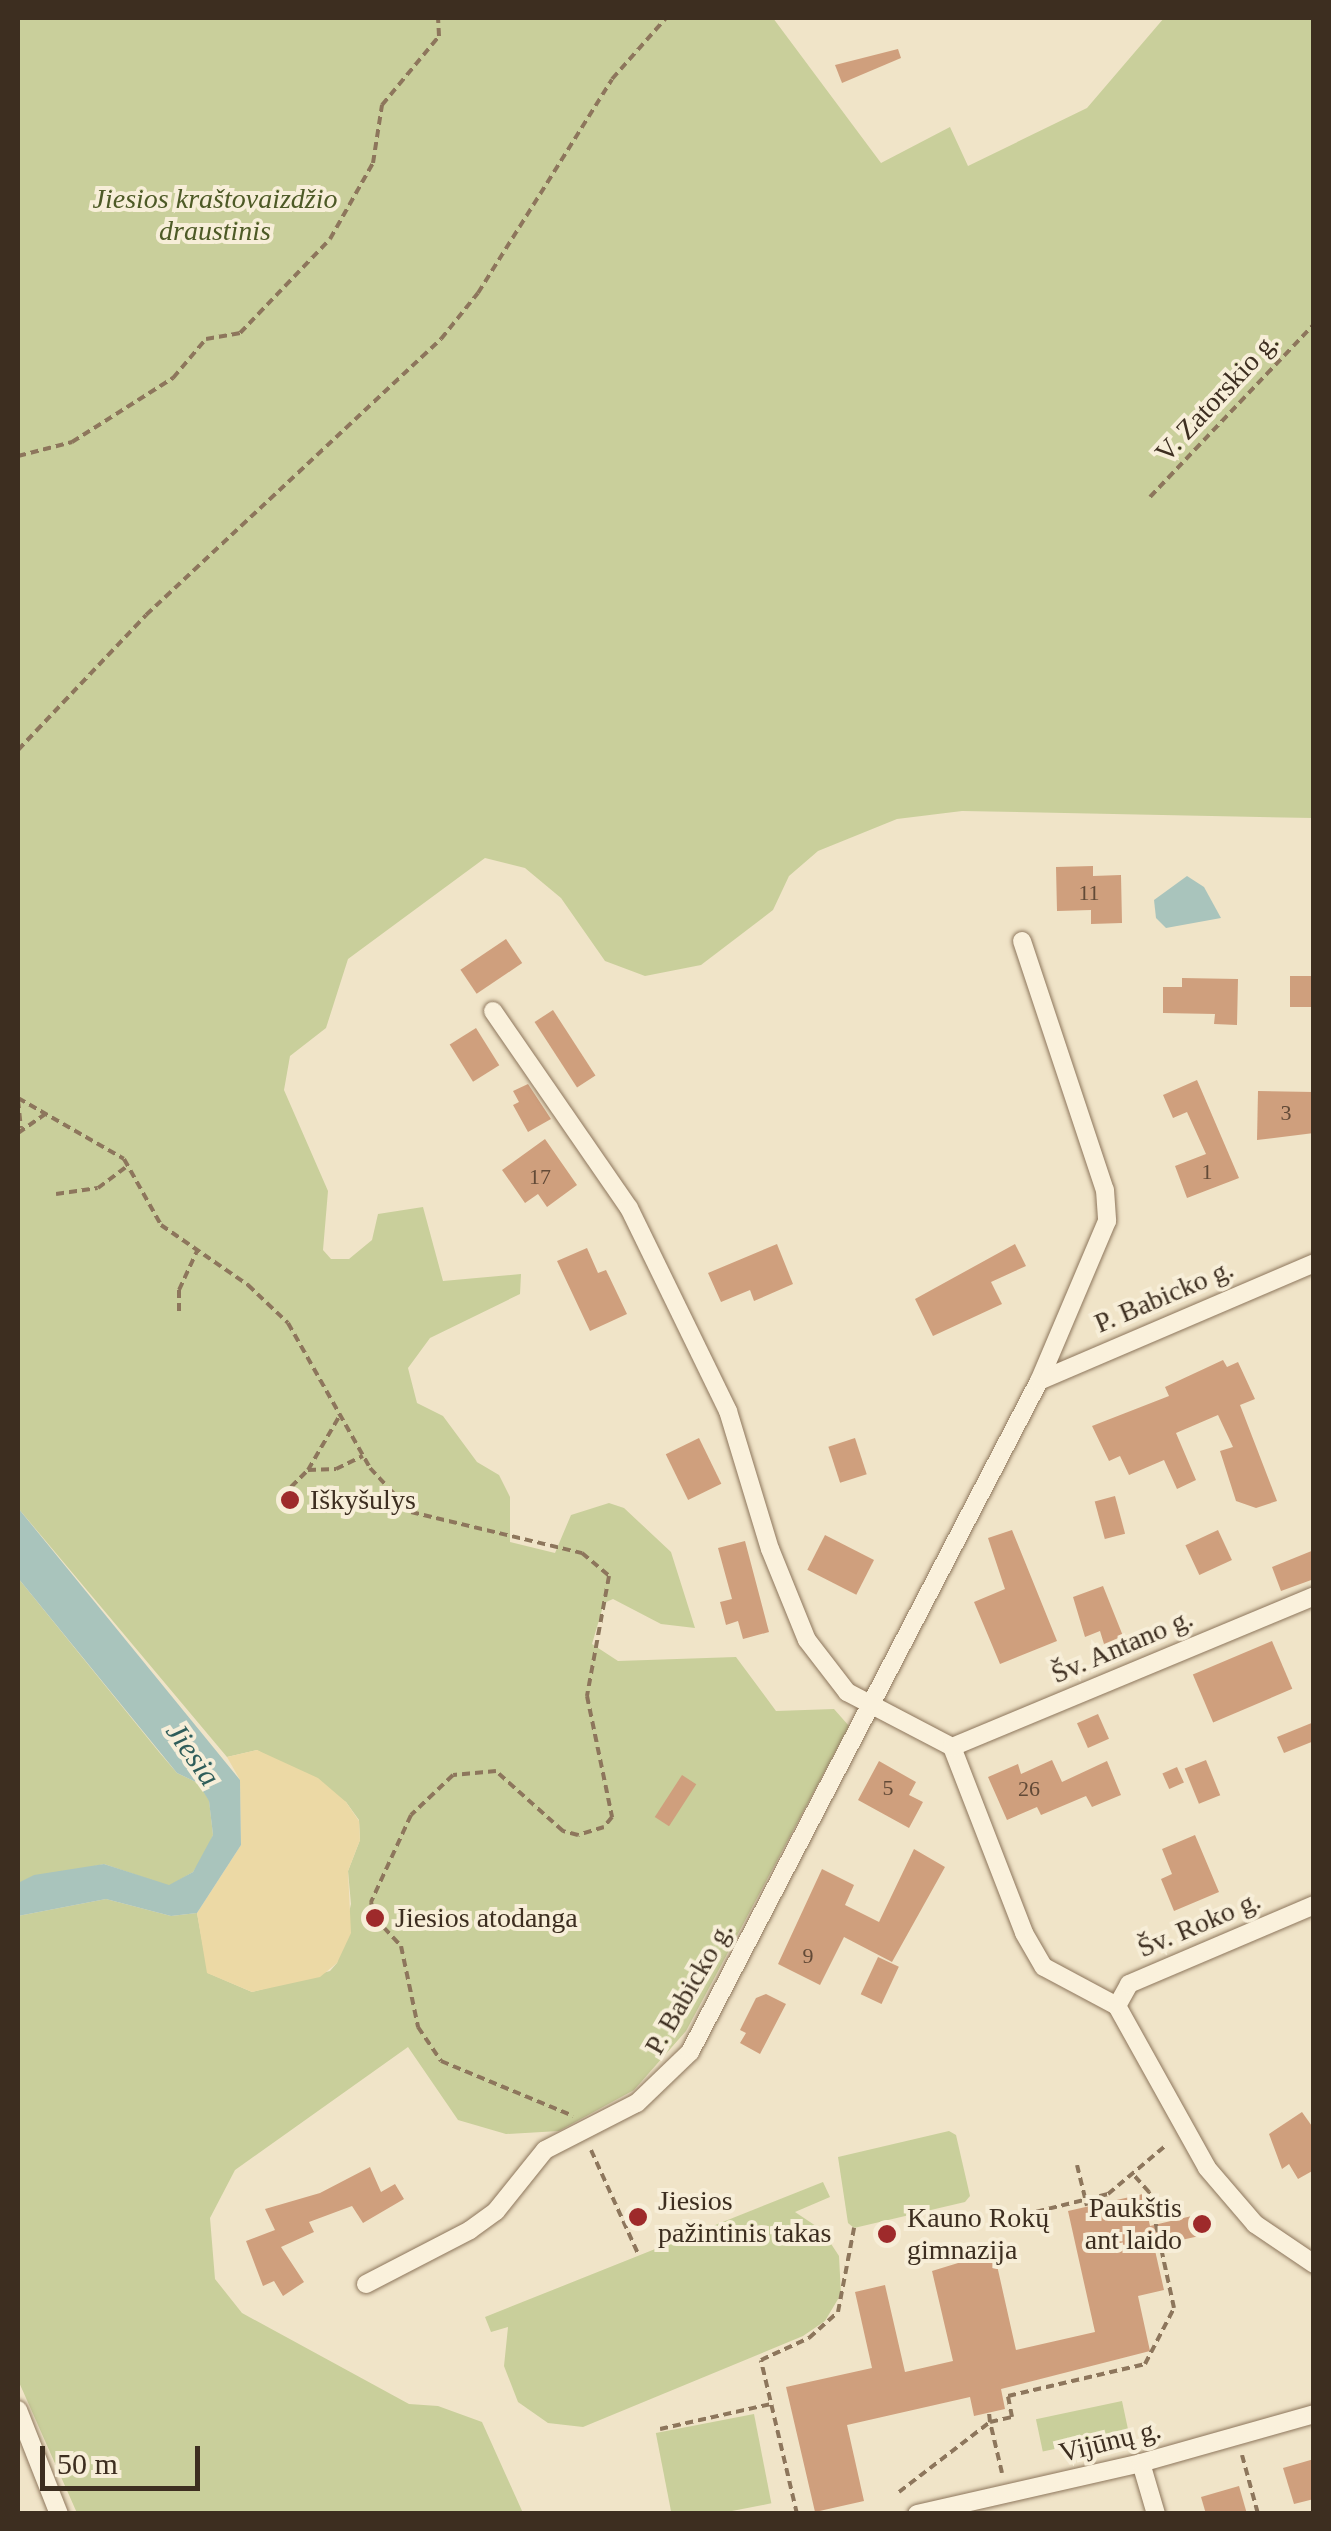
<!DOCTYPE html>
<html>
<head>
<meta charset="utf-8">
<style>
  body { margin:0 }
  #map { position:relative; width:1331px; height:2531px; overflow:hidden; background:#f0e4c8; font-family:Georgia,serif }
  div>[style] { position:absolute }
  .green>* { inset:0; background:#c9cf9b; transform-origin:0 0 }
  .sand>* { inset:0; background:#ecd9a5 }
  .water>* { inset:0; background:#a9c4bc }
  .building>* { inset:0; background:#cf9f7d; transform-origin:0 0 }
  .path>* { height:4px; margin-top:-2px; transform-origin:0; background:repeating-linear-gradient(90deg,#8d765c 0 8px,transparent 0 13px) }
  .roads { filter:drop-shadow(0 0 2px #8d765c) drop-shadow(0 0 2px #8d765c) }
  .minor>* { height:18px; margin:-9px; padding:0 9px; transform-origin:9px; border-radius:9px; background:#faf1dc }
  .dots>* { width:28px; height:28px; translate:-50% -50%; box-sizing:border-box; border:5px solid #f7eed8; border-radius:50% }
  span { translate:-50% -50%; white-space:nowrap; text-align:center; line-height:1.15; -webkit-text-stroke:8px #f7eed8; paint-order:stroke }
  .number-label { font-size:22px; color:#624a37 }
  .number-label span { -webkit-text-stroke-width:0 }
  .park-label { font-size:28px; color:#4d5a26; font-style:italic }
  .street-label { font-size:28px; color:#3d2e20 }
  .poi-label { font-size:28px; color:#3d2e20 }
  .left { translate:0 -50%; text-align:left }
  .right { translate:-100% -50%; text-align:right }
  .water-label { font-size:30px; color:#2f5d5a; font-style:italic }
  .frame { position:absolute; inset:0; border:20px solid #3d2e20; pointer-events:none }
  .scale { position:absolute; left:40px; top:2446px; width:160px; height:45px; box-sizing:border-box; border:5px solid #3d2e20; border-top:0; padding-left:12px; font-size:30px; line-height:35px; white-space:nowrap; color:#3d2e20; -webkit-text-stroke:8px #f7eed8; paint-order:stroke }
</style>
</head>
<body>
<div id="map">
  <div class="green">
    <div style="clip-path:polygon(18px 18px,773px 18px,881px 163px,950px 127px,968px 166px,1087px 108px,1164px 18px,1313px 18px,1313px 818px,962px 811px,897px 819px,818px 851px,789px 876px,773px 910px,701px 965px,645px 976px,605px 961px,561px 898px,525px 868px,485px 858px,348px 959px,326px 1028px,290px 1056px,284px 1090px,328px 1191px,323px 1250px,331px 1259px,349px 1259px,372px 1240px,378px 1214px,423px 1207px,443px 1281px,521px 1274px,520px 1294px,430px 1338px,408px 1368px,417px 1403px,443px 1416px,477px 1462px,499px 1475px,510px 1497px,510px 1542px,555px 1553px,571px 1515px,609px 1503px,624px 1508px,671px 1552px,695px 1628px,661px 1624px,613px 1599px,604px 1603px,592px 1644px,618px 1661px,736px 1657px,776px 1711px,834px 1709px,849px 1726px,686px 2031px,634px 2090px,559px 2131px,506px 2134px,458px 2120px,408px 2047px,235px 2170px,210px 2218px,215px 2279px,242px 2313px,409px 2404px,438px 2406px,482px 2422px,523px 2513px,77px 2513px,18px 2380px,18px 1916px,106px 1899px,171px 1916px,197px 1913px,208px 1973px,252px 1992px,330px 1971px,337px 1963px,351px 1904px,348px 1871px,360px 1840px,359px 1820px,346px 1802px,257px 1750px,227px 1757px,18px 1508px)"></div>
    <div style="clip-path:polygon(18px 1578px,159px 1752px,177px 1773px,198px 1783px,209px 1800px,213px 1835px,204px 1856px,193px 1872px,169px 1886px,104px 1864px,18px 1883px)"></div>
    <div style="clip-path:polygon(949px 2131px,956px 2135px,970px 2196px,965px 2202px,854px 2228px,848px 2223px,838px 2157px)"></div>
    <div style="clip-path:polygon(823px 2182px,830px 2197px,795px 2212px,822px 2230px,839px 2256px,841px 2294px,825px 2321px,803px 2336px,583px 2427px,548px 2423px,518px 2402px,504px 2366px,508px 2327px,491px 2332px,485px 2317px)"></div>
    <div style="left:1122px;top:2401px;width:33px;height:88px;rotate:78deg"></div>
    <div style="left:754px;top:2414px;width:91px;height:100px;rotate:79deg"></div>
  </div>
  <div class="sand">
    <div style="clip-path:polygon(257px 1750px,318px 1778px,346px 1802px,359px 1821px,360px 1840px,348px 1871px,351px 1933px,337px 1963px,320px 1977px,252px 1992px,207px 1973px,197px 1913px,241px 1845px,240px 1780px,227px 1757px)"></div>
  </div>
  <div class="water">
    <div style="clip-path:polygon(1187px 876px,1204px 887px,1221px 918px,1166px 928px,1156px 918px,1154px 900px)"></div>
    <div style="clip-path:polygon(18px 1508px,240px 1780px,241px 1845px,197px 1913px,171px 1916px,106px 1899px,18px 1916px,18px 1883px,34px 1875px,104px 1864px,169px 1885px,193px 1872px,213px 1835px,209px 1801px,198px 1783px,177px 1773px,18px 1578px)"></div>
  </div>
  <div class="building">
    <div style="clip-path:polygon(898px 49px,901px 58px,842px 83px,835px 65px)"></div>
    <div style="clip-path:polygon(1093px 866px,1093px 876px,1121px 875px,1122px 923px,1091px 924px,1091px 910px,1057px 911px,1056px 867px)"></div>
    <div style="left:506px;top:939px;width:29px;height:55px;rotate:56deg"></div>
    <div style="left:1290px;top:976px;width:24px;height:31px"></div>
    <div style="clip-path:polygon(1182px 978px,1238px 979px,1237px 1025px,1214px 1024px,1215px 1014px,1163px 1013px,1163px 987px,1182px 987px)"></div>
    <div style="left:553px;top:1010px;width:78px;height:22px;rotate:57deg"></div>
    <div style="left:476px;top:1028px;width:44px;height:31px;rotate:58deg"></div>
    <div style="clip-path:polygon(1197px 1080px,1239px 1178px,1187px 1198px,1175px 1166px,1206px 1154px,1187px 1112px,1173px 1118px,1163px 1095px)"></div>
    <div style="clip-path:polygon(528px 1084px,551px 1119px,528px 1132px,513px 1105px,519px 1102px,513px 1091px)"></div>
    <div style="clip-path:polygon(1258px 1091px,1314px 1092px,1314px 1133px,1257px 1140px)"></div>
    <div style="clip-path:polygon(545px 1139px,577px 1185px,547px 1207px,538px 1194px,525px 1203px,502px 1170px)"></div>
    <div style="clip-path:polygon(777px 1244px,793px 1284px,754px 1301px,750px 1290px,721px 1302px,708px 1273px)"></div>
    <div style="clip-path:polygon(1015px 1244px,1026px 1266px,991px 1282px,1002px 1304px,933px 1336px,915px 1299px)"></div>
    <div style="clip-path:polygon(587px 1248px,598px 1273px,606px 1270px,627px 1314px,590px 1331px,557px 1261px)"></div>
    <div style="clip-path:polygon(1223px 1360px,1227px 1367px,1238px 1362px,1255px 1399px,1240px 1405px,1277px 1501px,1256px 1508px,1236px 1501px,1220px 1451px,1233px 1447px,1218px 1415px,1176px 1433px,1196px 1480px,1177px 1489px,1164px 1460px,1129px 1475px,1120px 1456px,1109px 1461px,1092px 1426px,1169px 1396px,1165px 1387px)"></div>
    <div style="left:699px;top:1438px;width:51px;height:37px;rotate:64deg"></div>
    <div style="left:855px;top:1438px;width:38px;height:28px;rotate:72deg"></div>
    <div style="left:1115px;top:1496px;width:39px;height:21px;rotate:75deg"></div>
    <div style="clip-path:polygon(1012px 1530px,1057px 1641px,1000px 1664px,974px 1602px,1005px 1589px,988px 1538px)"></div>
    <div style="left:1218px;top:1530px;width:33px;height:36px;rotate:65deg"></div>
    <div style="left:825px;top:1535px;width:55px;height:39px;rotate:27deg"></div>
    <div style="clip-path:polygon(745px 1541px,769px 1632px,743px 1639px,738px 1621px,726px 1625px,720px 1602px,732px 1599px,718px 1548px)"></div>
    <div style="clip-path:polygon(1314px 1550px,1314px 1579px,1281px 1591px,1272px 1567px)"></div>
    <div style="clip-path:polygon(1103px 1586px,1123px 1636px,1104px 1644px,1100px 1631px,1085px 1637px,1073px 1597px)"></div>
    <div style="left:1272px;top:1641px;width:52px;height:86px;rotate:67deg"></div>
    <div style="left:1098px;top:1714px;width:27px;height:23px;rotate:66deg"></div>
    <div style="clip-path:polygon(1314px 1722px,1314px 1741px,1284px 1753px,1277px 1737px)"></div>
    <div style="clip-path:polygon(1052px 1760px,1062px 1782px,1107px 1761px,1121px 1795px,1092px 1807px,1086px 1796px,1041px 1815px,1037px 1807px,1007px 1820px,988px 1777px,1018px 1764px,1021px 1774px)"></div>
    <div style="left:1206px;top:1760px;width:38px;height:23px;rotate:68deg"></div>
    <div style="clip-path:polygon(879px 1761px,916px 1782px,909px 1795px,923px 1802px,909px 1828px,858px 1800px)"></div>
    <div style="left:1177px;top:1767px;width:17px;height:16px;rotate:66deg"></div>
    <div style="left:682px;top:1775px;width:17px;height:50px;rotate:33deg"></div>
    <div style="clip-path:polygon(1195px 1835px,1219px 1892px,1174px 1911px,1161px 1879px,1172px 1874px,1162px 1849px)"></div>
    <div style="clip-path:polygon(914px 1849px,945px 1867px,892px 1962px,844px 1937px,820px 1985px,778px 1964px,822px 1869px,854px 1885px,845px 1905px,879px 1922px)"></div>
    <div style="left:878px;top:1957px;width:23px;height:41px;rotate:25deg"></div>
    <div style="clip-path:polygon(766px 1994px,786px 2004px,760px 2054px,740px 2043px,746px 2033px,740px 2030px,756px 1998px)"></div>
    <div style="clip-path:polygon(1302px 2112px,1314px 2129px,1314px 2170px,1298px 2179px,1289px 2164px,1282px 2169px,1269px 2134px)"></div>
    <div style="clip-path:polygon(370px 2167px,381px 2192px,395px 2184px,404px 2199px,363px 2223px,352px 2206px,309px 2222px,314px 2232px,281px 2247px,304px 2282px,283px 2296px,274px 2281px,263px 2286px,246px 2241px,275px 2230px,265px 2209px,320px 2193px)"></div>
    <div style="clip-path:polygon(1143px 2194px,1150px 2226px,1200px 2214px,1204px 2235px,1154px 2246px,1164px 2290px,1138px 2296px,1150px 2351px,1001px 2389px,1005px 2409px,974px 2416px,970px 2397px,847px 2425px,864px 2501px,815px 2512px,786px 2387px,872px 2368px,855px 2292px,885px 2285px,905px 2372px,953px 2361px,932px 2271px,994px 2252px,1016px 2350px,1095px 2332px,1068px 2211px)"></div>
    <div style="clip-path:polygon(1314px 2459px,1314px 2499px,1294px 2504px,1283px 2468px)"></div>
    <div style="clip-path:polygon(1239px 2486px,1247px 2514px,1206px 2514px,1201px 2497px)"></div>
  </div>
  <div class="path">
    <div style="left:18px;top:456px;width:56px;rotate:-14.5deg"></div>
    <div style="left:72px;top:442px;width:120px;rotate:-32.4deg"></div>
    <div style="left:173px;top:378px;width:51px;rotate:-49.8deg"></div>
    <div style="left:206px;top:339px;width:35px;rotate:-10deg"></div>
    <div style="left:240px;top:333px;width:130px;rotate:-46.2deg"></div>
    <div style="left:330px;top:239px;width:87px;rotate:-60.5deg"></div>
    <div style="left:373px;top:163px;width:59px;rotate:-81.2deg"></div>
    <div style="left:382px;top:105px;width:89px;rotate:-50.4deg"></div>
    <div style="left:439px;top:36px;width:18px;rotate:-93deg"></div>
    <div style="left:1150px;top:497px;width:238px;rotate:-46.5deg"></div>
    <div style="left:18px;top:750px;width:186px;rotate:-46.5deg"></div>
    <div style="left:146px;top:615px;width:404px;rotate:-43.1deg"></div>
    <div style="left:441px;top:339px;width:59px;rotate:-51.2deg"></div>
    <div style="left:478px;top:293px;width:252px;rotate:-57.9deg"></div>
    <div style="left:612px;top:79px;width:81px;rotate:-48.5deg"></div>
    <div style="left:18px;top:1098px;width:122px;rotate:29.9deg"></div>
    <div style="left:124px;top:1159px;width:76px;rotate:60.7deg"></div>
    <div style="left:161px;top:1225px;width:106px;rotate:34.6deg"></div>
    <div style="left:248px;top:1285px;width:55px;rotate:43.5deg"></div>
    <div style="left:288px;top:1323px;width:167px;rotate:60.5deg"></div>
    <div style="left:370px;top:1468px;width:60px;rotate:47deg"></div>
    <div style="left:411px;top:1512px;width:176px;rotate:13.5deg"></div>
    <div style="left:582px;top:1553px;width:35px;rotate:40deg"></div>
    <div style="left:609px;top:1576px;width:122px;rotate:100.4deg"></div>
    <div style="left:587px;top:1696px;width:124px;rotate:78.3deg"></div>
    <div style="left:612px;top:1817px;width:13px;rotate:129deg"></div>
    <div style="left:604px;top:1827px;width:27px;rotate:163deg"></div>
    <div style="left:578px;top:1835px;width:16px;rotate:-165deg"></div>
    <div style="left:563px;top:1831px;width:90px;rotate:-138.2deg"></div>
    <div style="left:496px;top:1771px;width:43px;rotate:174.7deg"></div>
    <div style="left:453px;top:1775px;width:58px;rotate:136.4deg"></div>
    <div style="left:411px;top:1815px;width:96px;rotate:114.7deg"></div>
    <div style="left:371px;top:1902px;width:16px;rotate:76deg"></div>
    <div style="left:375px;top:1918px;width:38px;rotate:47deg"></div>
    <div style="left:401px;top:1946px;width:83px;rotate:78.1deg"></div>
    <div style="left:418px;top:2027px;width:41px;rotate:55.9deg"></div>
    <div style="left:441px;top:2061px;width:143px;rotate:22.6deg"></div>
    <div style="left:18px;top:1100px;width:28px;rotate:84deg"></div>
    <div style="left:18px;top:1133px;width:37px;rotate:-35deg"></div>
    <div style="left:56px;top:1194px;width:42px;rotate:-8.1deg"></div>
    <div style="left:98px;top:1188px;width:39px;rotate:-37deg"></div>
    <div style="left:179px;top:1311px;width:21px;rotate:-90deg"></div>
    <div style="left:179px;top:1290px;width:43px;rotate:-65.2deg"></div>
    <div style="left:308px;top:1470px;width:64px;rotate:-59.8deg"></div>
    <div style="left:290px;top:1500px;width:13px;rotate:-86deg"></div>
    <div style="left:291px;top:1487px;width:24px;rotate:-45deg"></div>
    <div style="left:308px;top:1470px;width:28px;rotate:-2deg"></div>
    <div style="left:336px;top:1469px;width:30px;rotate:-26deg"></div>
    <div style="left:591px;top:2150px;width:116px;rotate:65.6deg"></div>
    <div style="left:1077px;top:2165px;width:42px;rotate:76.3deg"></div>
    <div style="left:1011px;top:2218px;width:100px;rotate:-13.9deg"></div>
    <div style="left:1108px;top:2194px;width:73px;rotate:-40deg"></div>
    <div style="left:660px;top:2429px;width:114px;rotate:-12.7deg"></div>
    <div style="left:1242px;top:2455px;width:61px;rotate:74.8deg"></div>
    <div style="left:1002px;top:2473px;width:52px;rotate:-103.2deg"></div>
    <div style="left:990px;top:2422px;width:23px;rotate:-13deg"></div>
    <div style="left:1012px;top:2417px;width:21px;rotate:-101deg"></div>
    <div style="left:1008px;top:2396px;width:141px;rotate:-13.1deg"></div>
    <div style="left:1145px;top:2364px;width:63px;rotate:-62.6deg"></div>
    <div style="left:1174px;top:2308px;width:119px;rotate:-102.2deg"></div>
    <div style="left:1149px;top:2192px;width:25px;rotate:-132deg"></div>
    <div style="left:899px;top:2492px;width:115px;rotate:-37.6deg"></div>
    <div style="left:990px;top:2422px;width:9px;rotate:-96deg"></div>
    <div style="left:797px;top:2514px;width:158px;rotate:-103.2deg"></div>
    <div style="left:761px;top:2360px;width:53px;rotate:-24.6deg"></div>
    <div style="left:809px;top:2338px;width:39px;rotate:-42deg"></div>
    <div style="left:838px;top:2312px;width:86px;rotate:-79.2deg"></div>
  </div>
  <div class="roads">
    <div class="minor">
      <div style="left:1022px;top:941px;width:262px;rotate:71.6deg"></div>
      <div style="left:1105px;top:1190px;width:31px;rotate:86deg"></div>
      <div style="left:1107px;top:1221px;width:174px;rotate:113deg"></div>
      <div style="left:493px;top:1011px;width:239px;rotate:55.4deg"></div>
      <div style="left:629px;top:1208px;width:226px;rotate:64deg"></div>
      <div style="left:728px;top:1411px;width:144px;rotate:73.1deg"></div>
      <div style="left:770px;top:1549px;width:98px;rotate:67.9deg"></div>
      <div style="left:807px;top:1640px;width:66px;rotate:52.4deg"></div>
      <div style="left:847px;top:1692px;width:119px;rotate:27.6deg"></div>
      <div style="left:952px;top:1747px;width:199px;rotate:68.8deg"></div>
      <div style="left:1024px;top:1933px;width:39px;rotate:60deg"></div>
      <div style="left:1044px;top:1967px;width:83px;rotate:28.1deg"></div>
      <div style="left:1117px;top:2006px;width:185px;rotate:60.9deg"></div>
      <div style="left:1207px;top:2168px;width:74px;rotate:49.4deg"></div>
      <div style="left:1255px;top:2224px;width:71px;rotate:34.1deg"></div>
      <div style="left:952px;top:1747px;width:392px;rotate:-22.6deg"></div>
      <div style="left:1117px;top:2006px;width:25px;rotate:-61deg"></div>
      <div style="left:1129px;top:1984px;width:201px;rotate:-23.1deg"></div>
      <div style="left:366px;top:2284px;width:117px;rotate:-27.4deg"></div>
      <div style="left:470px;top:2230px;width:32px;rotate:-36deg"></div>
      <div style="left:496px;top:2211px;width:78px;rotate:-51.2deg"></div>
      <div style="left:545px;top:2150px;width:103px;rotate:-27.1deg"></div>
      <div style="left:637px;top:2103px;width:74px;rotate:-43.9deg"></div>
      <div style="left:690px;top:2052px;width:756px;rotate:-62.52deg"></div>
      <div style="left:1039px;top:1381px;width:299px;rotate:-23.2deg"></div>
      <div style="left:18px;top:2410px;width:112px;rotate:68.5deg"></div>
      <div style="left:1141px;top:2463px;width:53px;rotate:73.6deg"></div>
      <div style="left:917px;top:2514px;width:230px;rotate:-12.8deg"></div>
      <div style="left:1141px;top:2463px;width:180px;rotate:-15.8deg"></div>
    </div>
  </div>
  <div class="dots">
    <div style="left:290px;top:1500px;background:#9e2a2b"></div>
    <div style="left:375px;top:1918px;background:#9e2a2b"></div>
    <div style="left:638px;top:2217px;background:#9e2a2b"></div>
    <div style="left:1202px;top:2224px;background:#9e2a2b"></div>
    <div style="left:887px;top:2234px;background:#9e2a2b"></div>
  </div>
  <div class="number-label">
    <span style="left:1089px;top:893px">11</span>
    <span style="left:1286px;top:1113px">3</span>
    <span style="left:1207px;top:1172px">1</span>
    <span style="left:540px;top:1177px">17</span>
    <span style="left:888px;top:1788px">5</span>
    <span style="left:1029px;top:1789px">26</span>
    <span style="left:808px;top:1956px">9</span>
  </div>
  <div class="park-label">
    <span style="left:215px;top:215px">Jiesios kraštovaizdžio<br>draustinis</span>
  </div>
  <div class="street-label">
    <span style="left:1217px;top:397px;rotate:-47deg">V. Zatorskio g.</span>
    <span style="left:1164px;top:1296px;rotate:-23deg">P. Babicko g.</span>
    <span style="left:1122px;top:1646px;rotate:-23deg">Šv. Antano g.</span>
    <span style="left:1199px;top:1924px;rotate:-23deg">Šv. Roko g.</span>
    <span style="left:689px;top:1988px;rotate:-60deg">P. Babicko g.</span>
    <span style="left:1110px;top:2441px;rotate:-14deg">Vijūnų g.</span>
  </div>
  <div class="poi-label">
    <span class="left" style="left:310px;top:1500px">Iškyšulys</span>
    <span class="left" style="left:395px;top:1918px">Jiesios atodanga</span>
    <span class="left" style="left:658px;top:2217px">Jiesios<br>pažintinis takas</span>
    <span class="right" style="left:1182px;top:2224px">Paukštis<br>ant laido</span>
    <span class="left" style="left:907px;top:2234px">Kauno Rokų<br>gimnazija</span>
  </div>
  <div class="water-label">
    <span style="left:193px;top:1754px;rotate:55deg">Jiesia</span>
  </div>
  <div class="frame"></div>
  <div class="scale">50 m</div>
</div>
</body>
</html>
